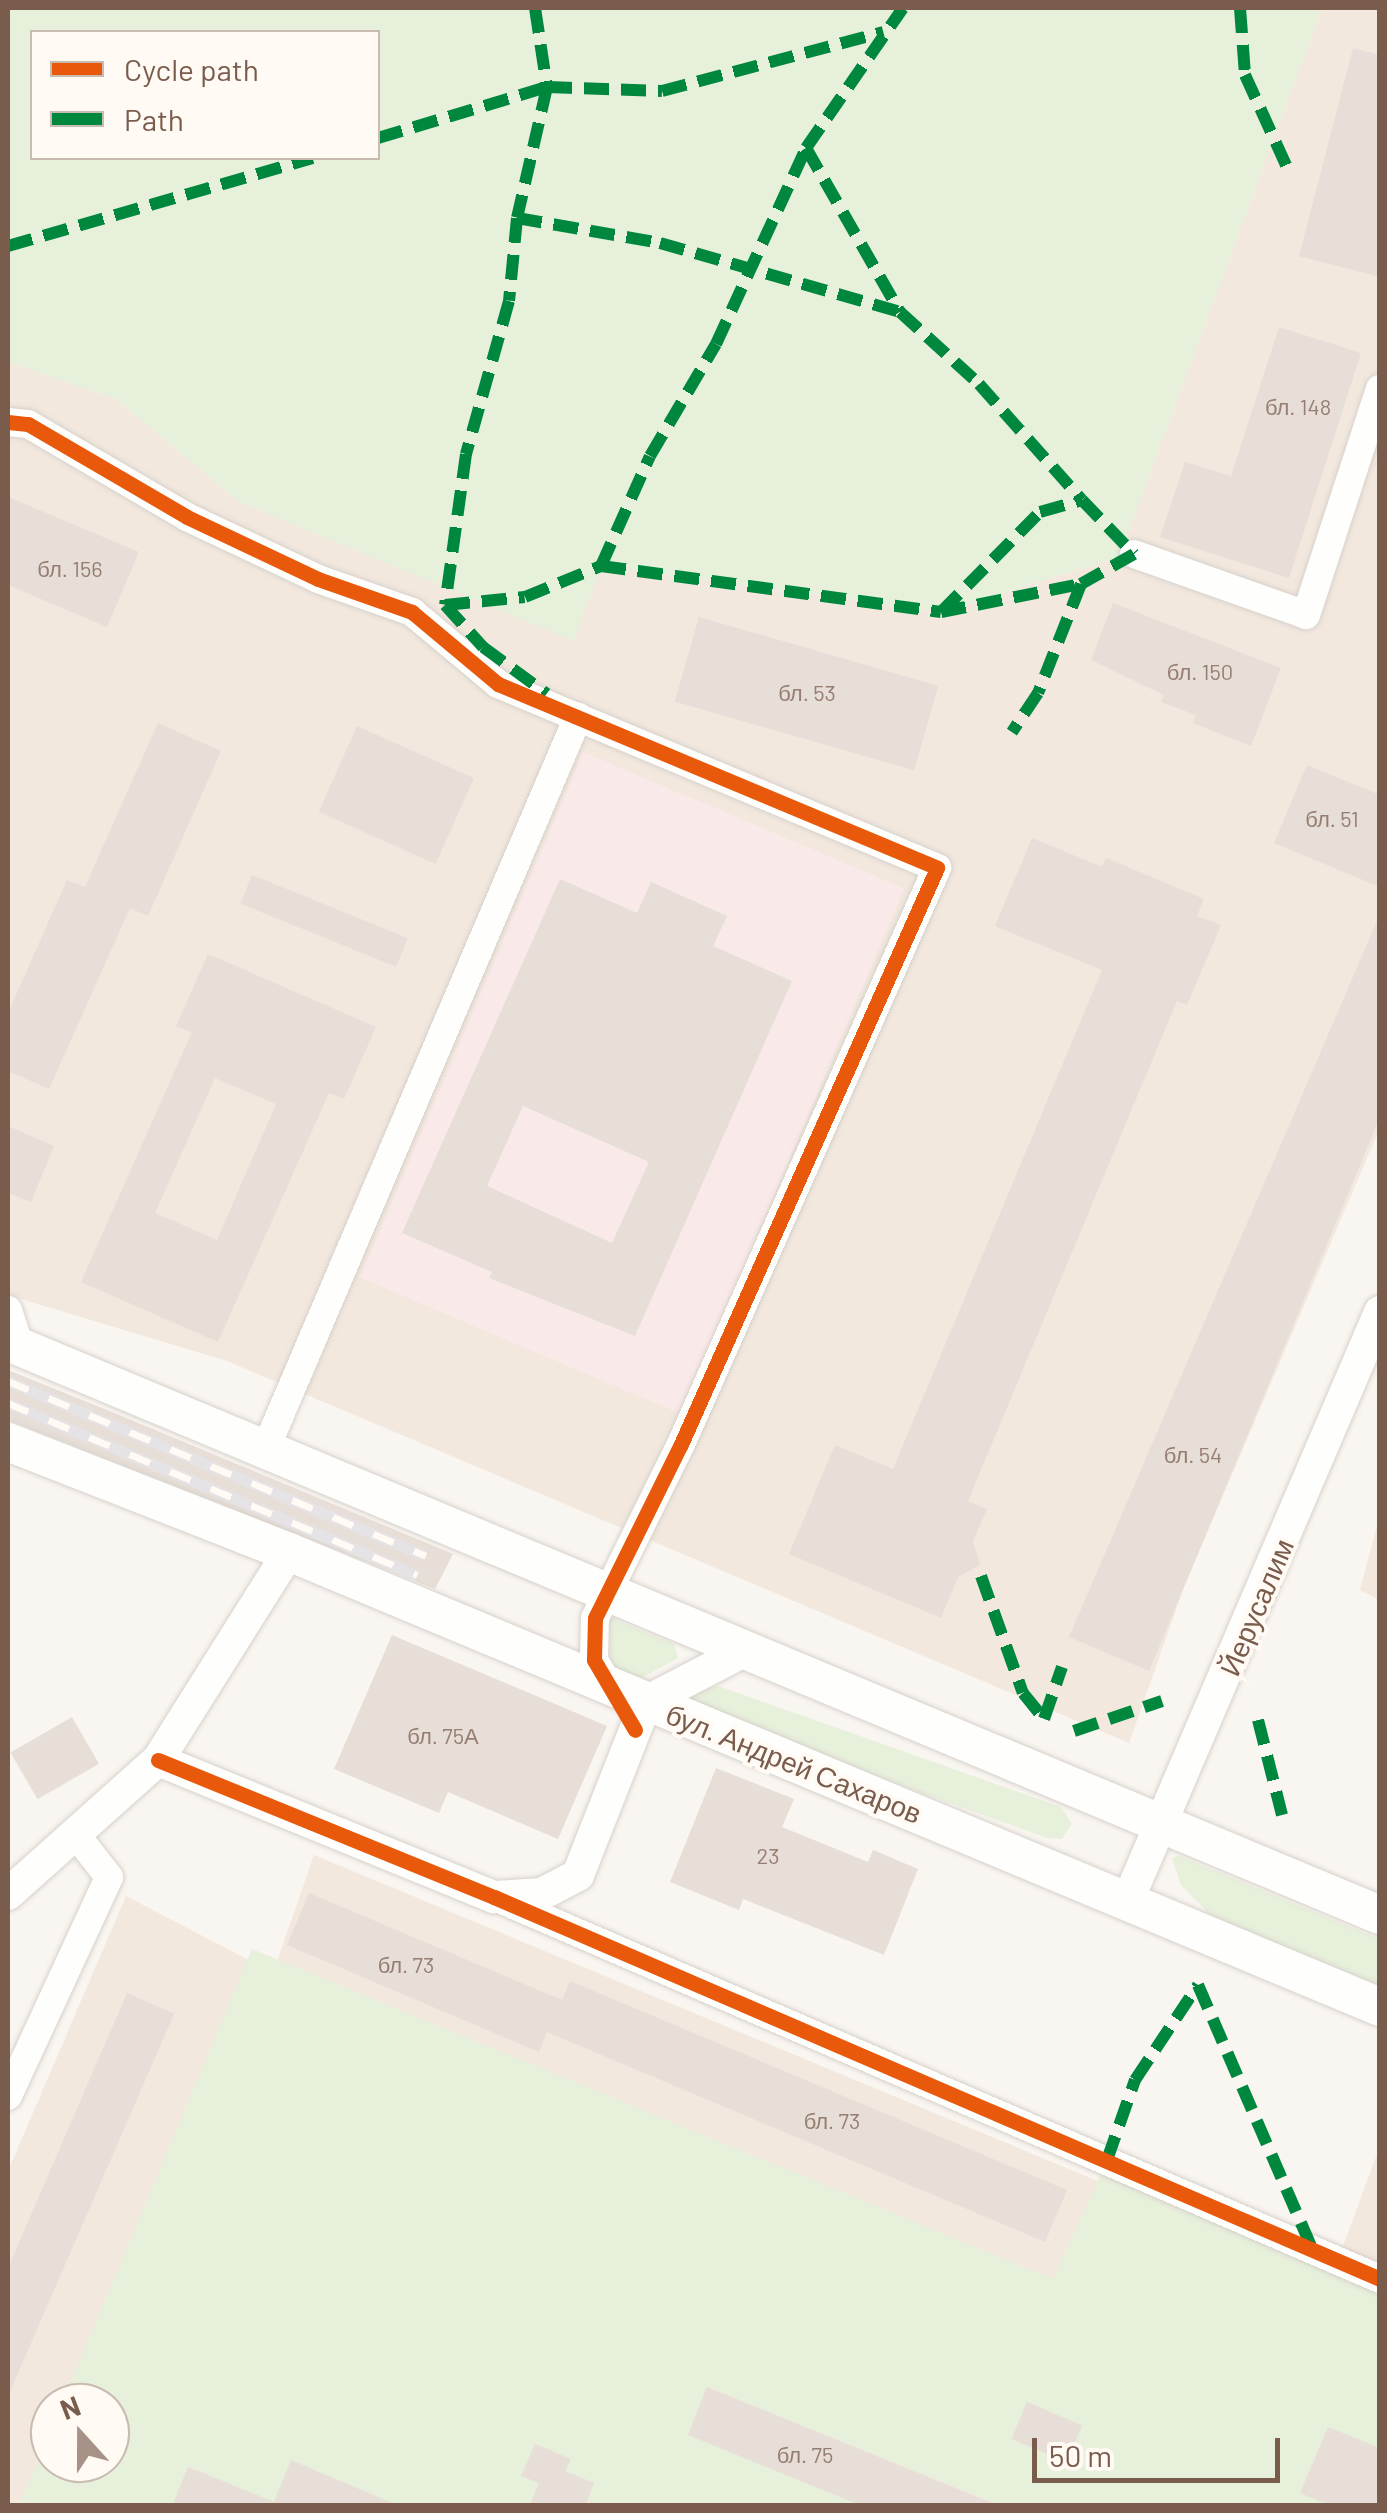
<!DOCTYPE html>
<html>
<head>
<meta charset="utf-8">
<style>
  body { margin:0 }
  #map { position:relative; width:1387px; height:2513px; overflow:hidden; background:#f9f5f0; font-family:Barlow,sans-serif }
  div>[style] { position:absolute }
  .residential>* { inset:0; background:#f2e8de }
  .medical>* { inset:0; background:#fae9e9; transform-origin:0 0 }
  .green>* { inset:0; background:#e7f0db }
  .building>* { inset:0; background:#e6ded7; transform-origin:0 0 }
  .roads { filter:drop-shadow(0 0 2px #d7d1cb) drop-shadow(0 0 2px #d7d1cb) }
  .minor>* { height:28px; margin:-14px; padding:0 14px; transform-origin:14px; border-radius:14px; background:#fefefd }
  .tertiary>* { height:32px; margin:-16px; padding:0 16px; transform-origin:16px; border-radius:16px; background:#fefefd }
  .secondary>* { height:38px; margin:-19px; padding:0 19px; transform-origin:19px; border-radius:19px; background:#fefefd }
  .rail>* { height:11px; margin-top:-5.5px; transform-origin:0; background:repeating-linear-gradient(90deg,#fffaf3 0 22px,#e6e3e7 0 44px); box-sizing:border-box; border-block:2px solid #e6e3e7 }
  .quiet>* { height:12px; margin-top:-6px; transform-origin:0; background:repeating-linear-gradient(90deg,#00873e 0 25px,transparent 0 37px) }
  .cycleway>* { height:15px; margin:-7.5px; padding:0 7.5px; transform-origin:7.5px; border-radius:7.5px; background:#e8590c }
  span { translate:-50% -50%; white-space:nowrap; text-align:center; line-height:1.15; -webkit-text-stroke:8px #fffaf3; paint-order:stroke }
  .number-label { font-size:22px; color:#977e72 }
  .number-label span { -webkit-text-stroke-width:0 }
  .street-label { font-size:28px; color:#7a5c4d }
  .frame { position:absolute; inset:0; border:10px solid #7a5c4d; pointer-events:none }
  .legend { position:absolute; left:30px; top:30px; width:350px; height:130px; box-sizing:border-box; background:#fffaf3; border:2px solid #cabbb1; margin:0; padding:12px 18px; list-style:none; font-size:30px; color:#7a5c4d }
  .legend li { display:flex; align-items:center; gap:20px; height:50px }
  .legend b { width:50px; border:2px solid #cabbb1 }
  .north { position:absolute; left:30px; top:2383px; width:100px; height:100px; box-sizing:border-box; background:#fffaf3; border:2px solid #cabbb1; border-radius:50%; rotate:339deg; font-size:28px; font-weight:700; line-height:40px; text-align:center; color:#7a5c4d }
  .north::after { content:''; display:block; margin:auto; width:35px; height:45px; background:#a69286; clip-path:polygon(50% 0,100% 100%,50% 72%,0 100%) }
  .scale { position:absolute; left:1032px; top:2438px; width:248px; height:45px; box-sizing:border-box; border:5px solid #7a5c4d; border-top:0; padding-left:12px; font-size:30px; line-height:35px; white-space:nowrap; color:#7a5c4d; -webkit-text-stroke:8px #fffaf3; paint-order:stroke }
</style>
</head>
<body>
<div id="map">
  <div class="residential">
    <div style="clip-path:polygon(1322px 8px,1379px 8px,1379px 1130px,1184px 1587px,1129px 1743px,227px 1361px,8px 1295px,8px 362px,116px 399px,238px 501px,574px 640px,601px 566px,941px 612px,1119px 557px)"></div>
    <div style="clip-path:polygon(1379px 1518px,1380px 1600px,1379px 1600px,1360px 1590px)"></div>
    <div style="clip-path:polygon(evenodd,314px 1855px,1331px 2278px,1379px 2149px,1379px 2505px,8px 2506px,8px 2171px,126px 1896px,273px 1973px,314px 1855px,50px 2403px,110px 2403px,110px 2463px,50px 2463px,50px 2403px)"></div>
  </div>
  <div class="medical">
    <div style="left:583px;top:752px;width:349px;height:571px;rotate:23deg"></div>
  </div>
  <div class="green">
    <div style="clip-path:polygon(evenodd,8px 8px,1322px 8px,1119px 557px,941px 612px,601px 566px,574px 641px,238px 501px,116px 399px,8px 362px,8px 8px,32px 32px,378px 32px,378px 158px,32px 158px,32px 32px)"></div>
    <div style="clip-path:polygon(609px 1617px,674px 1644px,678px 1658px,627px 1686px,610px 1661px)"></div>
    <div style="clip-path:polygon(718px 1686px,1061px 1807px,1072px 1824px,1062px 1839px,1047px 1838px,774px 1740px,681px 1697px)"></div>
    <div style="clip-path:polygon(1179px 1856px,1379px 1939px,1379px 1994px,1217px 1922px,1181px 1885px,1172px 1858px)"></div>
    <div style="clip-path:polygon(252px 1949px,1053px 2279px,1107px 2160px,1379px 2279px,1379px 2448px,1327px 2428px,1300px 2492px,1331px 2505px,999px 2505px,708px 2387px,688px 2435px,862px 2505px,594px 2505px,588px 2498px,594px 2483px,565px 2471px,570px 2459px,535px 2444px,521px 2475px,539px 2483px,529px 2505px,375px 2505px,378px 2496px,291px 2461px,274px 2502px,189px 2467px,172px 2505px,19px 2506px,50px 2431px,50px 2463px,110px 2463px,110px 2403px,62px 2403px)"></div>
  </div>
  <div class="building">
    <div style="clip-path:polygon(1353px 48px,1380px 55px,1380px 277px,1299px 256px)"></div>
    <div style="clip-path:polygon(1279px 327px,1361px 353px,1289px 578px,1160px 537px,1185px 462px,1231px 476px)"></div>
    <div style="clip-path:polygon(8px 497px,139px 552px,107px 627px,8px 585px)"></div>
    <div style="clip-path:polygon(1113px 603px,1281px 668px,1251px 746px,1193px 723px,1196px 715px,1161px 702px,1164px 695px,1091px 660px)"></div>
    <div style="left:699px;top:617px;width:249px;height:88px;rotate:16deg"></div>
    <div style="clip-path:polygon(158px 723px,221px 751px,148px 916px,130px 908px,49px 1089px,8px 1071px,8px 1013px,67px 880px,85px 887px)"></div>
    <div style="left:357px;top:726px;width:128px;height:94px;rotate:24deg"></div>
    <div style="clip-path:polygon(1307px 765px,1380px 795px,1380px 887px,1274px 843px)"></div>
    <div style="clip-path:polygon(1032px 838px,1102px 867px,1106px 858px,1204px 899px,1197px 916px,1221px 925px,1187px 1005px,1177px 1001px,968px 1501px,987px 1509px,973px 1541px,980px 1565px,958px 1577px,941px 1618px,789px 1554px,835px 1445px,893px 1469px,1102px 970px,995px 926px)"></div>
    <div style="left:252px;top:875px;width:168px;height:31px;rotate:22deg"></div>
    <div style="clip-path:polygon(evenodd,560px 879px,637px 913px,651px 882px,727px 916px,713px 946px,792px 981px,635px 1336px,489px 1278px,492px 1272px,402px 1233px,560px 879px,523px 1106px,649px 1162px,612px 1243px,487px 1186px,523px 1106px)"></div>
    <div style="clip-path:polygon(1380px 914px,1380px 1117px,1149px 1671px,1069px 1637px)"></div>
    <div style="clip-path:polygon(evenodd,208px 954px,376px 1027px,344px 1099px,329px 1093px,218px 1342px,81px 1282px,192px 1032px,176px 1026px,208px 954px,215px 1078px,276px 1104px,217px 1240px,155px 1213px,215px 1078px)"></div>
    <div style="clip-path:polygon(8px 1126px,54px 1146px,31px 1202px,8px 1193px)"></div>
    <div style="clip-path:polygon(8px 1370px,107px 1410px,453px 1554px,435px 1589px,8px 1420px)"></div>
    <div style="clip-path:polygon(392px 1635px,607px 1726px,558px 1839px,448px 1792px,439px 1813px,334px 1769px)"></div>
    <div style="left:72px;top:1717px;width:54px;height:71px;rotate:60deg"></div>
    <div style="clip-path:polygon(716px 1768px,794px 1799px,782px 1827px,868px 1862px,873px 1850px,918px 1869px,884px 1955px,743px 1899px,739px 1910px,670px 1882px)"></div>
    <div style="clip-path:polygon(309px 1893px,562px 2000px,570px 1981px,1067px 2190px,1045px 2242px,547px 2032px,539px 2052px,287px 1945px)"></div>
    <div style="clip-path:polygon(127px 1993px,174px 2014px,8px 2396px,8px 2268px)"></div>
    <div style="clip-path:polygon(707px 2387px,997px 2505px,996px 2506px,862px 2506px,688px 2435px)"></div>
    <div style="left:1027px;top:2402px;width:60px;height:40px;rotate:23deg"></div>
    <div style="clip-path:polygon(1328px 2427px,1380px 2448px,1380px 2506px,1331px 2506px,1300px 2493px)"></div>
    <div style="clip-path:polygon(535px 2444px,571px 2459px,565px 2471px,594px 2483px,585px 2506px,529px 2506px,539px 2483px,521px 2476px)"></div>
    <div style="clip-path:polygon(291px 2460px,399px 2506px,172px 2506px,188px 2467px,274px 2502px)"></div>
  </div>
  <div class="roads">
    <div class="minor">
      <div style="left:8px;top:422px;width:20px;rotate:6deg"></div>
      <div style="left:28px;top:424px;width:184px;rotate:30.3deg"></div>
      <div style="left:187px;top:517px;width:145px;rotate:25.3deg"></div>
      <div style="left:318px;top:579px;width:100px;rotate:19.3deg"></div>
      <div style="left:412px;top:612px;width:112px;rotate:39.9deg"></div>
      <div style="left:498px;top:684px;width:476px;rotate:22.7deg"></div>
      <div style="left:937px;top:868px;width:630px;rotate:113.96deg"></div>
      <div style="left:681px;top:1444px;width:194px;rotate:116.3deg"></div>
      <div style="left:595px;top:1618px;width:42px;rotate:91.4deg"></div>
      <div style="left:594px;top:1660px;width:35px;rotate:59deg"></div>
      <div style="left:1134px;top:554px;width:182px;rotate:19.5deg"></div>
      <div style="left:1306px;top:615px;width:238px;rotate:-71.9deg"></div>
      <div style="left:8px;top:1310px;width:38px;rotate:72deg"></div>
      <div style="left:266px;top:1448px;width:795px;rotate:-66.89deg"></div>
      <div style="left:495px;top:1897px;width:964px;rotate:23.35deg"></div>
      <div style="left:8px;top:2096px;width:241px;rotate:-65.2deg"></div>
      <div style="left:109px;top:1877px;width:52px;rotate:-128deg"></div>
    </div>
    <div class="tertiary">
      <div style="left:158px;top:1760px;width:363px;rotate:22.2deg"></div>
      <div style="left:494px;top:1897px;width:48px;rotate:-3.6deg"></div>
      <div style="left:542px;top:1894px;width:41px;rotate:-27.8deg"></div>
      <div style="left:578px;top:1875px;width:186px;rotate:-68.5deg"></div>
      <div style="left:646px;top:1702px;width:115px;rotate:-27.5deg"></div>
      <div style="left:8px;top:1894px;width:201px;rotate:-41.8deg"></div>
      <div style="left:158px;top:1760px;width:246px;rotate:-57.8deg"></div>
      <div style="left:1128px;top:1900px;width:640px;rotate:-66.8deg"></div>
    </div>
    <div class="secondary">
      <div style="left:8px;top:1342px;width:1487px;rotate:22.67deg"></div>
      <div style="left:8px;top:1442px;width:302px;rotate:21.4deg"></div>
      <div style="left:289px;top:1552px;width:1182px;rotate:22.64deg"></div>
    </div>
  </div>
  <div class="rail">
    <div style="left:8px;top:1381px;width:453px;rotate:22.7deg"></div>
    <div style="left:8px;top:1403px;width:444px;rotate:22.8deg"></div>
  </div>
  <div class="quiet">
    <div style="left:535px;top:8px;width:80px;rotate:81.4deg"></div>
    <div style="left:547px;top:87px;width:134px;rotate:102.9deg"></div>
    <div style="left:517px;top:218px;width:83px;rotate:95.5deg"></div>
    <div style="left:509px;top:301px;width:159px;rotate:105.7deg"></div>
    <div style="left:466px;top:454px;width:152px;rotate:97.9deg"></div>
    <div style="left:445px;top:605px;width:57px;rotate:47.9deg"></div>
    <div style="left:483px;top:647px;width:79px;rotate:36.3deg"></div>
    <div style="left:1240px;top:8px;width:67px;rotate:85.7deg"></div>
    <div style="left:1245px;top:75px;width:101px;rotate:65.5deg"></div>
    <div style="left:378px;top:138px;width:177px;rotate:-16.8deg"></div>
    <div style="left:547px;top:87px;width:115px;rotate:2deg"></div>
    <div style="left:662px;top:91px;width:229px;rotate:-14.9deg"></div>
    <div style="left:806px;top:148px;width:189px;rotate:60.2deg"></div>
    <div style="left:900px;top:312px;width:107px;rotate:42.3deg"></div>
    <div style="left:979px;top:384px;width:155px;rotate:48.4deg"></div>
    <div style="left:517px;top:218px;width:145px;rotate:9.9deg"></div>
    <div style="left:660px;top:243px;width:250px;rotate:16deg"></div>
    <div style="left:8px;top:246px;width:317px;rotate:-16.1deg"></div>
    <div style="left:601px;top:566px;width:120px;rotate:-66deg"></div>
    <div style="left:650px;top:456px;width:130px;rotate:-59.5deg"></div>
    <div style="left:716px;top:344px;width:216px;rotate:-65.3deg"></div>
    <div style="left:806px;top:148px;width:170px;rotate:-55.3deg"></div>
    <div style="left:445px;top:605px;width:80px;rotate:-5.7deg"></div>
    <div style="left:525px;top:597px;width:82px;rotate:-22.2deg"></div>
    <div style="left:601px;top:566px;width:343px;rotate:7.7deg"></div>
    <div style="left:941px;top:612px;width:143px;rotate:-11.3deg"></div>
    <div style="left:941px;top:612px;width:141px;rotate:-45.3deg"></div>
    <div style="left:1040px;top:512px;width:44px;rotate:-15.9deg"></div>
    <div style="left:1082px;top:500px;width:75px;rotate:46.1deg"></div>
    <div style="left:1134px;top:554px;width:61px;rotate:150.5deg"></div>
    <div style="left:1081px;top:584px;width:117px;rotate:111.5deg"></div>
    <div style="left:1038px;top:693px;width:47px;rotate:123.7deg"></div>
    <div style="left:981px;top:1576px;width:124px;rotate:70.3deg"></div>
    <div style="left:1023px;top:1693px;width:33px;rotate:51deg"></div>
    <div style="left:1044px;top:1719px;width:55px;rotate:-70.9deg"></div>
    <div style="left:1258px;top:1720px;width:98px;rotate:75.8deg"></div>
    <div style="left:1074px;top:1731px;width:93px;rotate:-18.8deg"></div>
    <div style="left:1198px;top:1985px;width:290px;rotate:66.6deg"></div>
    <div style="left:1107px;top:2160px;width:85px;rotate:-70.7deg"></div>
    <div style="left:1135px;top:2080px;width:114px;rotate:-56.4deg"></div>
  </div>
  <div class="cycleway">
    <div style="left:8px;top:422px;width:20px;rotate:6deg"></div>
    <div style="left:28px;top:424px;width:184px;rotate:30.3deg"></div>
    <div style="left:187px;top:517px;width:145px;rotate:25.3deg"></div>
    <div style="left:318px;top:579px;width:100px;rotate:19.3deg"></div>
    <div style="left:412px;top:612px;width:112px;rotate:39.9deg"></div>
    <div style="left:498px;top:684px;width:476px;rotate:22.7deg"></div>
    <div style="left:937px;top:868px;width:630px;rotate:113.96deg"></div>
    <div style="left:681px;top:1444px;width:194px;rotate:116.3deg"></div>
    <div style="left:595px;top:1618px;width:42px;rotate:91.4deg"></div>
    <div style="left:594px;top:1660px;width:81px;rotate:59.6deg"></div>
    <div style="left:158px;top:1760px;width:363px;rotate:22.2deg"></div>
    <div style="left:494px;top:1897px;width:965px;rotate:23.32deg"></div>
  </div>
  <div class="number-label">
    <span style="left:1298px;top:407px">бл. 148</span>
    <span style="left:70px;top:569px">бл. 156</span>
    <span style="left:1200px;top:672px">бл. 150</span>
    <span style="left:807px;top:693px">бл. 53</span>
    <span style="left:1332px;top:819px">бл. 51</span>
    <span style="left:1193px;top:1455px">бл. 54</span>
    <span style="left:443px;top:1736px">бл. 75А</span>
    <span style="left:768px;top:1856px">23</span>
    <span style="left:406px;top:1965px">бл. 73</span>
    <span style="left:832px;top:2121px">бл. 73</span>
    <span style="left:805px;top:2455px">бл. 75</span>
  </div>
  <div class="street-label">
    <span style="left:1256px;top:1607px;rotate:-67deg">Йерусалим</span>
    <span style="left:794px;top:1763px;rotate:22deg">бул. Андрей Сахаров</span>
  </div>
  <div class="frame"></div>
  <ul class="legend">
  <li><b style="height:12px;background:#e8590c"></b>Cycle path</li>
  <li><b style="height:12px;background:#00873e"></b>Path</li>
  </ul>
  <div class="north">N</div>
  <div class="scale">50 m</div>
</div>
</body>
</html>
